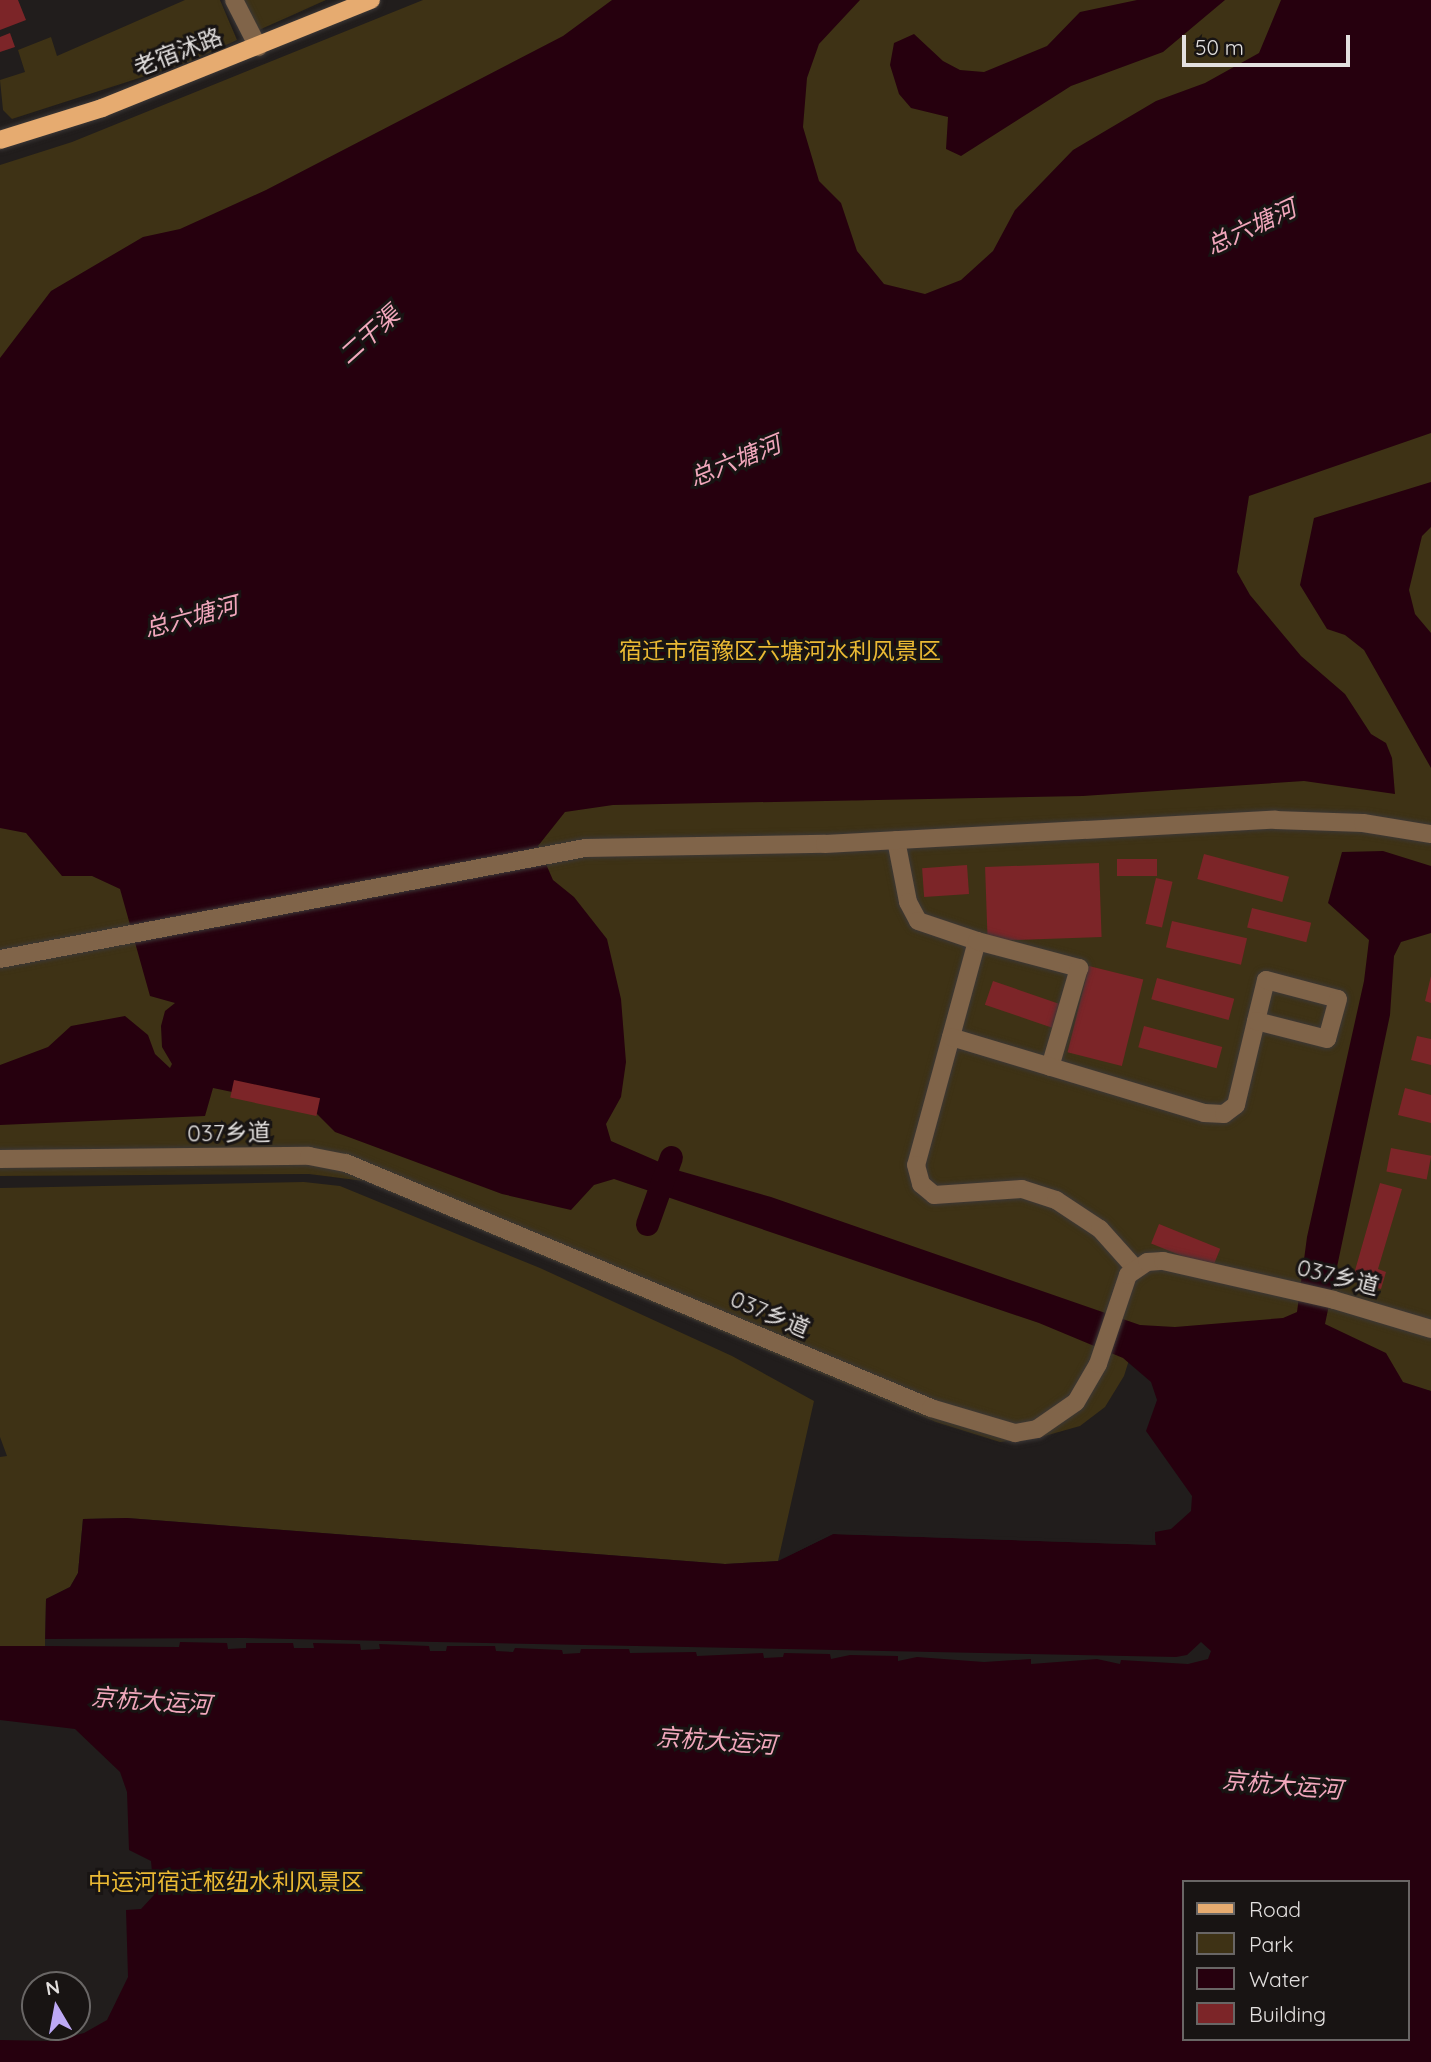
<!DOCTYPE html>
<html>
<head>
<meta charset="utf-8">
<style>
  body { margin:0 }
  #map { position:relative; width:1431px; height:2062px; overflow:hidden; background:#211d1c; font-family:Quicksand,"Noto Sans SC",sans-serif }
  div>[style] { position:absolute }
  .green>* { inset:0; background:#3e3215 }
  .water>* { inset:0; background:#26000e }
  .pier>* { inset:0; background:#211d1c }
  .canal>* { height:23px; margin:-11.5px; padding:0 11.5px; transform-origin:11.5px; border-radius:11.5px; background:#26000e }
  .building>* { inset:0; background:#7c2528; transform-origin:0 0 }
  .roads { filter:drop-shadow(0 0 2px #3c3837) drop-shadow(0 0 2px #3c3837) }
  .minor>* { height:18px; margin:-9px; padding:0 9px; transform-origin:9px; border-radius:9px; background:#806449 }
  .major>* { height:18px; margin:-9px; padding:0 9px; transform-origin:9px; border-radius:9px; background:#e6ab70 }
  span { translate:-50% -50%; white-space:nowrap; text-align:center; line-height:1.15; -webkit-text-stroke:6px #181413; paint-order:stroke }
  .street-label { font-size:23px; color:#e3e0df }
  .park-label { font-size:23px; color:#eab934 }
  .water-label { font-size:24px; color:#f1a7bc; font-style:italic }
  .legend { position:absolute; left:1182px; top:1880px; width:228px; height:161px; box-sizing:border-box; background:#181413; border:2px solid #696665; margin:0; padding:9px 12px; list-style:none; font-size:21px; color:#e3e0df }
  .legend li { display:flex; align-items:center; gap:14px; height:35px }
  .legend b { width:35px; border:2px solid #696665 }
  .north { position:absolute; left:21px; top:1971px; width:70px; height:70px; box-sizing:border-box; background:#181413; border:2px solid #696665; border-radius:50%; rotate:350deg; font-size:19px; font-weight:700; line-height:28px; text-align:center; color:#e3e0df }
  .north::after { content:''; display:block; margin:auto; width:24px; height:32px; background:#bda9f5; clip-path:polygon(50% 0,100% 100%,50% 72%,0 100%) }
  .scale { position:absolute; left:1182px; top:35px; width:168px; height:32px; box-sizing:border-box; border:4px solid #e3e0df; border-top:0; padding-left:9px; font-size:21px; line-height:24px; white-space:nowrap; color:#e3e0df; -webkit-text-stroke:5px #181413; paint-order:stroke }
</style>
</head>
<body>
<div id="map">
  <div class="green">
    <div style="clip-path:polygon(185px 0,220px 0,237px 40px,189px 62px,12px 119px,3px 110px,0 80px,25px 72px,18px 50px,51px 37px,57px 56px)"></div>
    <div style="clip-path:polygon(243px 0,326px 0,259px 30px)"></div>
    <div style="clip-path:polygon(423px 0,1431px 0,1431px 1391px,1140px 1325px,1124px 1376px,1105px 1407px,1080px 1426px,1041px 1437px,1000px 1442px,936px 1422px,364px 1181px,309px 1174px,0 1176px,0 165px,72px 142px)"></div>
    <div style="clip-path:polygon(304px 1182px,340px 1186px,540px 1268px,732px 1356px,814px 1401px,778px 1561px,725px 1564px,127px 1518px,83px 1519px,78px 1573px,70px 1587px,46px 1599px,45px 1646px,0 1646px,0 1457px,7px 1456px,0 1437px,0 1188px)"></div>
  </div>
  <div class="water">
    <div style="clip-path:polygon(evenodd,612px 0,860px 0,819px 44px,807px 78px,803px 127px,819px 181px,841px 203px,857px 251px,884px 284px,925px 294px,961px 280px,993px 251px,1015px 210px,1073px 150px,1156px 101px,1205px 83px,1259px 53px,1281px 0,1431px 0,1431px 433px,1249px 496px,1237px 572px,1250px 595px,1301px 656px,1345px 694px,1371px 734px,1386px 743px,1392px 758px,1395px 794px,1304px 781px,1083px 796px,613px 805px,565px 812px,538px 846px,553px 880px,574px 897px,607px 939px,621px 999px,626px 1062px,621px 1097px,606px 1124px,611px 1141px,680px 1171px,771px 1197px,1140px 1325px,1175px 1327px,1283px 1318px,1297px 1312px,1307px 1237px,1364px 981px,1369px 940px,1328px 903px,1342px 852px,1383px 851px,1431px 866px,1431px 933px,1401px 942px,1394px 956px,1390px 1015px,1325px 1324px,1386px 1353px,1403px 1382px,1431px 1391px,1431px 2062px,0 2062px,0 2040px,53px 2041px,84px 2033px,107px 2020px,128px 1977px,126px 1910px,141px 1909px,154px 1895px,151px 1861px,129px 1850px,127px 1792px,120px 1772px,75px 1729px,0 1720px,0 1646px,45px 1646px,46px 1599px,70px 1587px,78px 1573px,83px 1519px,127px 1518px,725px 1564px,778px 1561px,833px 1534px,1155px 1545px,1155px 1532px,1171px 1529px,1191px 1511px,1192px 1496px,1146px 1431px,1157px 1400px,1151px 1382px,1123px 1358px,1039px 1323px,614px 1179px,594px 1185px,571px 1210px,502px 1194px,335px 1132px,312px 1109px,213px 1088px,205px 1116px,0 1125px,0 1065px,48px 1047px,71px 1026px,125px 1016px,148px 1035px,155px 1054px,170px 1068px,172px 1064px,162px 1047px,161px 1026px,165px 1011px,175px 1003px,150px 996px,120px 889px,92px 876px,62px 876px,26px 833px,0 828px,0 358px,51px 291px,143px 237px,180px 229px,266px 190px,563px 36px,612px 0,1184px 1882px,1408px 1882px,1408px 2039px,1184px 2039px,1184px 1882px)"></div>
    <div style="clip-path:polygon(1137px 0,1225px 0,1163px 52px,1071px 86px,961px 156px,946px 149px,948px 117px,911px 108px,899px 94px,890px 65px,894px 43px,914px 34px,943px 61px,960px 70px,984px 72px,1047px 46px,1080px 12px)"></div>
    <div style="clip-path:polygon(1431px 482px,1431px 527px,1422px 536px,1409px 590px,1415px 614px,1431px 633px,1431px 768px,1364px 650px,1345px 635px,1327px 629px,1300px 585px,1314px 518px)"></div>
  </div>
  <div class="pier">
    <div style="clip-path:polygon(1153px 1529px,1156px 1545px,833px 1534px,778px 1561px,833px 1530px,1152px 1542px)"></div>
    <div style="clip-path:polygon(244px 1638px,1176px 1657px,1187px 1655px,1201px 1642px,1211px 1651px,1208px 1659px,1188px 1664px,1121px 1660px,1120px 1664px,1097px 1659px,1031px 1664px,1031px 1659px,984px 1662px,917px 1657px,898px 1661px,898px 1656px,850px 1655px,831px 1659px,830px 1654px,784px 1653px,783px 1657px,764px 1658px,763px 1653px,697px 1656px,696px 1652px,630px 1653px,629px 1649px,581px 1649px,580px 1653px,563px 1654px,562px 1650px,515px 1648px,513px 1652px,496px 1651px,495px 1646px,447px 1646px,446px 1651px,430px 1651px,429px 1646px,379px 1644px,380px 1649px,361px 1650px,360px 1644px,313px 1643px,314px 1648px,294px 1648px,293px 1643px,246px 1643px,246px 1648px,228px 1649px,227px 1643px,180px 1642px,179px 1647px,45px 1646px,45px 1639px)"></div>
  </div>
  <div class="canal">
    <div style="left:647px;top:1224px;width:71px;rotate:-70.3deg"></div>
  </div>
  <div class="building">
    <div style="clip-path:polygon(0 0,18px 0,26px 20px,0 30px)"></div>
    <div style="clip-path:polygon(10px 33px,15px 47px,0 52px,0 37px)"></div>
    <div style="left:1204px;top:854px;width:88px;height:26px;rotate:15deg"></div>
    <div style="left:1157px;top:859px;width:17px;height:40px;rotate:90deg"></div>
    <div style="left:1099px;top:863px;width:74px;height:114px;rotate:88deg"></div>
    <div style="left:967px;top:865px;width:29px;height:45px;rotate:86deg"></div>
    <div style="left:1156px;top:878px;width:17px;height:47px;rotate:13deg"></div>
    <div style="left:1252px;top:908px;width:61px;height:20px;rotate:14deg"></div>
    <div style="left:1172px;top:921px;width:77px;height:27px;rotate:13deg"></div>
    <div style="left:1089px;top:966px;width:56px;height:89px;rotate:14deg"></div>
    <div style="clip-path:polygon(1431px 976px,1431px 1003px,1425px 1001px)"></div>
    <div style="left:1157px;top:978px;width:80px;height:22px;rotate:15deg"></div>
    <div style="left:993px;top:981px;width:75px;height:25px;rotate:19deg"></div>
    <div style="left:1144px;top:1026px;width:81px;height:22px;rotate:15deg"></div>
    <div style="clip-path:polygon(1417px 1036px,1431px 1039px,1431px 1065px,1411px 1060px)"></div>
    <div style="left:234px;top:1080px;width:88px;height:18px;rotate:12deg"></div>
    <div style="clip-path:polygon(1405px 1088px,1431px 1095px,1431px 1123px,1398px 1115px)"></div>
    <div style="left:1391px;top:1148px;width:41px;height:24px;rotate:11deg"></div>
    <div style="clip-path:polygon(1380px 1183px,1402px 1189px,1378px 1269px,1386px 1272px,1381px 1289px,1352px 1281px)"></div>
    <div style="left:1159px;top:1224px;width:66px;height:21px;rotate:22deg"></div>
  </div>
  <div class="roads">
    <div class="minor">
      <div style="left:234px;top:0;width:53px;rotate:62.9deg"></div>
      <div style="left:896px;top:840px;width:63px;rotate:79deg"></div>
      <div style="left:908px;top:902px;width:21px;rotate:62deg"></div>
      <div style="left:918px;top:921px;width:62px;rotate:18.7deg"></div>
      <div style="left:977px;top:941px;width:232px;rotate:105.2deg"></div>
      <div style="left:916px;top:1165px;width:20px;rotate:75deg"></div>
      <div style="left:921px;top:1184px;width:17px;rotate:40deg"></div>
      <div style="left:934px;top:1195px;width:88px;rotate:-3.9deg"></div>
      <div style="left:1022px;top:1189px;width:36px;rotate:18deg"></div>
      <div style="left:1056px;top:1200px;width:53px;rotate:33.4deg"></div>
      <div style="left:1100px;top:1229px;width:52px;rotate:48.1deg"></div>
      <div style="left:977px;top:941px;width:106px;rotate:14.8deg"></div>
      <div style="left:1079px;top:968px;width:103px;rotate:106.3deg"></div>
      <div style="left:0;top:959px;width:595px;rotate:-10.74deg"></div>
      <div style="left:585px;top:848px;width:240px;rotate:-1deg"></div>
      <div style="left:825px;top:844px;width:451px;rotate:-3.1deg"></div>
      <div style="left:1275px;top:820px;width:88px;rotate:2deg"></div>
      <div style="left:1363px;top:823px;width:69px;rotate:9.2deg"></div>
      <div style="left:951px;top:1037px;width:264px;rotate:16.7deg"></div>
      <div style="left:1204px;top:1113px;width:20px;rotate:3deg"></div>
      <div style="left:1224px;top:1114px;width:15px;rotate:-37deg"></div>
      <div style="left:1236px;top:1105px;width:86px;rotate:-76.6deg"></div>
      <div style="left:1256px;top:1021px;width:42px;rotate:-76.3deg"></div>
      <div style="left:1266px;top:980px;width:74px;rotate:14.8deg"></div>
      <div style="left:1338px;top:999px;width:41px;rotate:105.4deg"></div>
      <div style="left:1327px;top:1039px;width:73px;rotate:-165.8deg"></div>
      <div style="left:0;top:1159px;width:309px;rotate:-0.6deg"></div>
      <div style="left:309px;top:1156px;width:38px;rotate:11deg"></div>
      <div style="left:346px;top:1163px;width:634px;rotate:22.72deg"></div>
      <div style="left:931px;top:1408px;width:88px;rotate:16.6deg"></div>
      <div style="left:1015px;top:1433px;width:22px;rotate:-10deg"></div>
      <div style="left:1037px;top:1429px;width:47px;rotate:-34.7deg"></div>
      <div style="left:1076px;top:1402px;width:44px;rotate:-59.9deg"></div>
      <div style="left:1098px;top:1364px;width:94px;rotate:-71.4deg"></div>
      <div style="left:1128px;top:1275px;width:23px;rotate:-34deg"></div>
      <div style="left:1147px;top:1262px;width:16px;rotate:-4deg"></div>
      <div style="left:1163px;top:1261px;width:175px;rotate:12.8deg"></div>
      <div style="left:1334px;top:1300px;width:101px;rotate:16.6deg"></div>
    </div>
    <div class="major">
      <div style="left:0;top:140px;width:107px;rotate:-17.4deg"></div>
      <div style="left:102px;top:108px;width:290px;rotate:-21.9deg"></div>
    </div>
  </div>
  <div class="street-label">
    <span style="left:178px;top:52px;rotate:-21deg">老宿沭路</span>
    <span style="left:229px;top:1133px;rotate:-1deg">037乡道</span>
    <span style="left:1338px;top:1277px;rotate:14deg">037乡道</span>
    <span style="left:770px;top:1314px;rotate:23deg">037乡道</span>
  </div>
  <div class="park-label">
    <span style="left:780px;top:651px">宿迁市宿豫区六塘河水利风景区</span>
    <span style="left:226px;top:1882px">中运河宿迁枢纽水利风景区</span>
  </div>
  <div class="water-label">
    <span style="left:1251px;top:227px;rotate:-25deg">总六塘河</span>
    <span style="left:369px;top:335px;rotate:-42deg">二干渠</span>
    <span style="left:735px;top:461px;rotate:-22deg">总六塘河</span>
    <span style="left:191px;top:617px;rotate:-15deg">总六塘河</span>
    <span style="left:151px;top:1701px;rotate:4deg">京杭大运河</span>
    <span style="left:716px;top:1741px;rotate:4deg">京杭大运河</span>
    <span style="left:1282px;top:1785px;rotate:5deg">京杭大运河</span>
  </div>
  <ul class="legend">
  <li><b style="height:9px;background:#e6ab70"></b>Road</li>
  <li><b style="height:19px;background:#3e3215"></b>Park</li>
  <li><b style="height:19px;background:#26000e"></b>Water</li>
  <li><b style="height:19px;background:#7c2528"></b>Building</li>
  </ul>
  <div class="north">N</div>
  <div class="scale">50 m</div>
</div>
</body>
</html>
